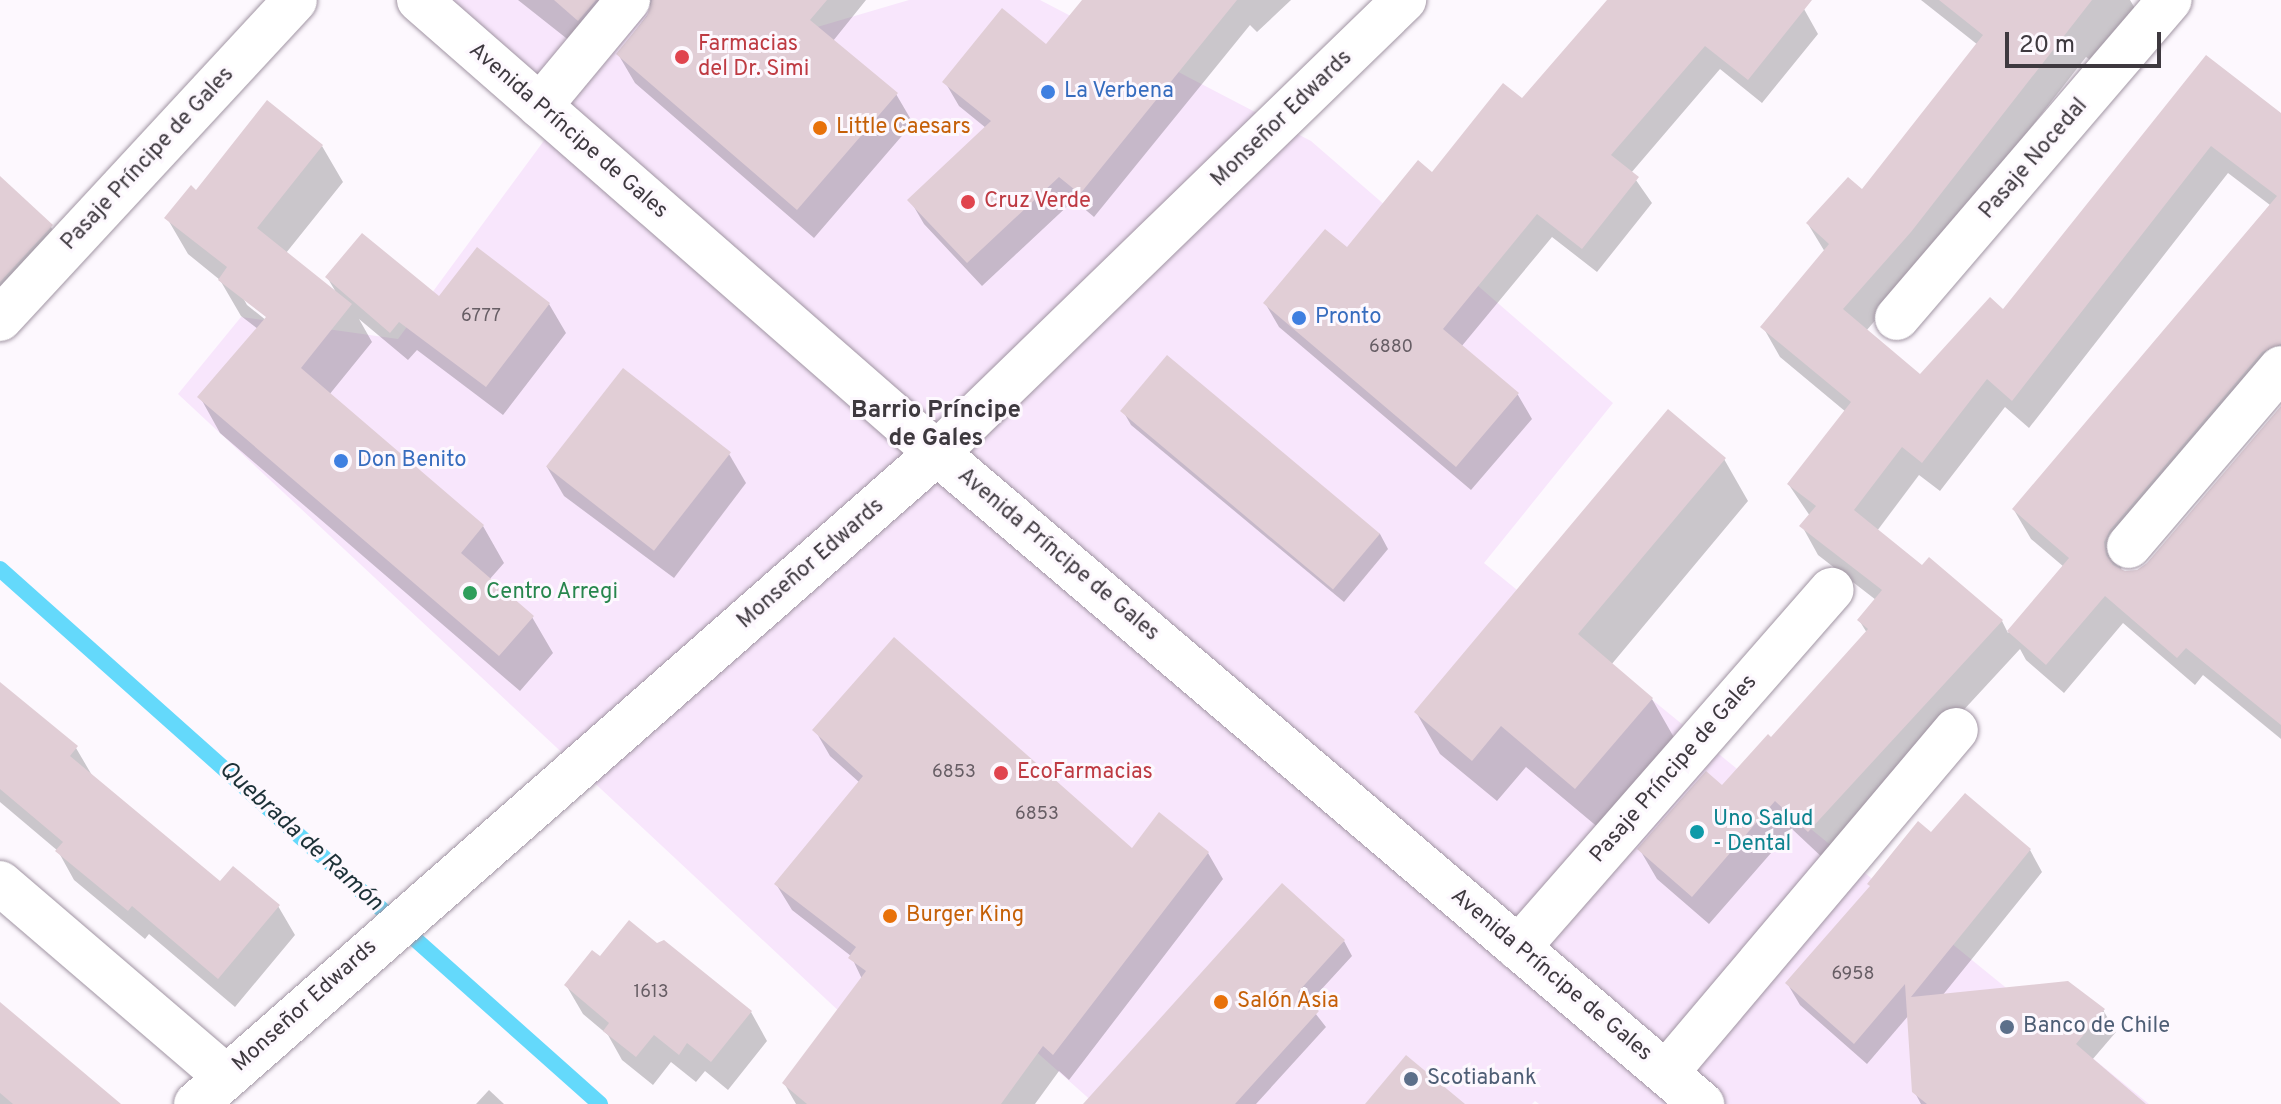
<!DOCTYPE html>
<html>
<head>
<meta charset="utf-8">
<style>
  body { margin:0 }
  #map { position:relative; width:2281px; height:1104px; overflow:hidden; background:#fdf8fe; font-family:Overpass,sans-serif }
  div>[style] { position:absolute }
  .built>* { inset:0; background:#f8e6fc }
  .shadow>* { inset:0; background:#0003 }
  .stream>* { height:16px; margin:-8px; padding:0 8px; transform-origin:8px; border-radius:8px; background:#64d9fb }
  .building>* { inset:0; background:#e1ced6; transform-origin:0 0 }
  .roads { filter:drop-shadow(0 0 2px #a195a3) drop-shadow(0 0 2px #a195a3) }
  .minor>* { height:44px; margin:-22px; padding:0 22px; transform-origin:22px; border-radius:22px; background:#fff }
  .major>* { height:44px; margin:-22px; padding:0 22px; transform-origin:22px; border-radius:22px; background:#fff }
  .dots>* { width:22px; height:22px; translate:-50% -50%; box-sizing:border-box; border:4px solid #fdf8fe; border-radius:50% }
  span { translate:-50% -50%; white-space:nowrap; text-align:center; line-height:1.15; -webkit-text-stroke:6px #fdf8fe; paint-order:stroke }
  .number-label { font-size:18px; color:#675e65 }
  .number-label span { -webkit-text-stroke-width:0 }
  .health-label { font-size:22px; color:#be3a42 }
  .left { translate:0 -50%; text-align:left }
  .shop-label { font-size:22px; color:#366cbe }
  .street-label { font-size:22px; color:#3e393f }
  .food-label { font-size:22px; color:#c56008 }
  .leisure-label { font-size:22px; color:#27864d }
  .culture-label { font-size:22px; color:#0d838f }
  .service-label { font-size:22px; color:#4e5e75 }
  .neighbourhood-label { font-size:24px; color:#3e393f; font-weight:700 }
  .water-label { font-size:24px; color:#1c3137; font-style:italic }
  .scale { position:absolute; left:2005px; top:32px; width:156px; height:36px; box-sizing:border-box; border:4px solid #3e393f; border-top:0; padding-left:10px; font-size:24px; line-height:28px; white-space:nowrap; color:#3e393f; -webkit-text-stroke:6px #fdf8fe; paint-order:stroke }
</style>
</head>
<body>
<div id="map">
  <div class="built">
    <div style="clip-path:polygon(443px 0,702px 0,756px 45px,909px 0,1040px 0,1311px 141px,1613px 403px,1484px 563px,2149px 1104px,1539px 1104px,1535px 1101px,1532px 1104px,1095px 1104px,977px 999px,903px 1071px,178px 394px,241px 317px,398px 339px,568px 108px)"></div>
  </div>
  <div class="shadow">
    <div style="clip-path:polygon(518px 0,866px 0,833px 41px,896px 94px,913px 123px,814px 238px,635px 83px,618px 54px,654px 6px,635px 6px,585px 53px)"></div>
    <div style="clip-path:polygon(1084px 0,1291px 0,1257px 32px,1250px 25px,1094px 217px,1074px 200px,982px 286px,924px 224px,910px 200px,986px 128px,959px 106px,945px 82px,1046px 46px)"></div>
    <div style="clip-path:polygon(1618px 0,1793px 0,1804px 9px,1818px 34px,1762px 103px,1720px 69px,1631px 173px,1652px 203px,1597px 272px,1552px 237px,1461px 347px,1518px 395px,1532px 419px,1471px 490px,1279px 327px,1265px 303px,1347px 250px,1522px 101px)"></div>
    <div style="clip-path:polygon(evenodd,1921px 0,2130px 0,2139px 15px,2099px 66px,2086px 57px,1927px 261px,1866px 331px,1921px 377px,2004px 312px,2207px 58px,2281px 121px,2281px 379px,2126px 559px,2120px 571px,2137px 572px,2149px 564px,2281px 410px,2281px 739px,2203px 675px,2195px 685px,2123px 623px,2064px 693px,2026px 660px,2020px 649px,1825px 860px,1792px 829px,1709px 924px,1657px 879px,1640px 850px,1722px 787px,1771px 740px,1867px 633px,1859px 620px,1876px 600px,1818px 555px,1802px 526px,1810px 516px,1789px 485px,1846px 412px,1780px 357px,1763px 327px,1825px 252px,1808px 224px,1862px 192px,1978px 45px,1921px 0,2228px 173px,2270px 205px,2014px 510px,2031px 539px,2064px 567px,2008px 633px,2002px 621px,1923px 568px,1877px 531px,1919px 475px,1940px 491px,2005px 407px,2029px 428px,2228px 173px)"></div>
    <div style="clip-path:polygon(evenodd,322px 146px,343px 182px,286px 253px,337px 294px,327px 277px,439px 298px,549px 304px,566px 333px,503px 415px,417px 350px,408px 360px,359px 319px,372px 342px,329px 395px,483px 526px,504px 563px,489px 580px,532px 617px,553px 653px,520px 691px,220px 433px,200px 397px,258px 329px,241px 316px,220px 280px,188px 254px,167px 218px,197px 192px,322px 146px,242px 296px,275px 322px,272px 325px,247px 305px,242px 296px)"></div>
    <div style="clip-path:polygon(0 192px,51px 227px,68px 256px,0 329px)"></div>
    <div style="clip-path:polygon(1123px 411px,1380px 534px,1388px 549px,1344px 602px,1131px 425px)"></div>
    <div style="clip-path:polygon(729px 454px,746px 483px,674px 578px,564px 496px,547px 467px)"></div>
    <div style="clip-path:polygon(1724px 459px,1748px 501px,1611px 665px,1652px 699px,1676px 741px,1600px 829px,1526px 767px,1497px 801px,1440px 754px,1416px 712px)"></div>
    <div style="clip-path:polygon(0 696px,76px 748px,93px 777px,221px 884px,278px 906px,295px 935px,235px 1007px,149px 934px,145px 939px,74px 880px,58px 851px,0 802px)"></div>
    <div style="clip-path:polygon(815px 730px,1132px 851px,1208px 853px,1223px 879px,1069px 1080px,1059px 1071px,1035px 1104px,796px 1104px,784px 1083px,862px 979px,851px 956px,792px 910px,776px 884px,860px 783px,830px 756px)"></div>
    <div style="clip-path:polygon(1931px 834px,2030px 850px,2042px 872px,1942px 996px,2103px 1010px,2116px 1032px,2092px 1060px,2143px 1104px,1921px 1104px,1914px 1091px,1909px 1015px,1867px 1064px,1800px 1005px,1787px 983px)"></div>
    <div style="clip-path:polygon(1344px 941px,1352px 956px,1308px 1004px,1326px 1027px,1256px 1104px,1103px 1104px)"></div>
    <div style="clip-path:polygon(600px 959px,751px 1012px,767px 1041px,728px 1090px,705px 1071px,696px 1082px,671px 1062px,653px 1085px,622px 1060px,608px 1035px,583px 1014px,566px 985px)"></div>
    <div style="clip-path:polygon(0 1005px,107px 1104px,0 1104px)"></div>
    <div style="clip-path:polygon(489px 1090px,504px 1104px,476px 1104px)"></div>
  </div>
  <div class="stream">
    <div style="left:0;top:569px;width:804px;rotate:41.72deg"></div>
  </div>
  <div class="building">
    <div style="clip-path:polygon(554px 0,596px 0,578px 21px)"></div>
    <div style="clip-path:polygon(652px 0,827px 0,810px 20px,898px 93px,797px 210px,616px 54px,647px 16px)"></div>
    <div style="clip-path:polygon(1082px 0,1237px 0,1080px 194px,1059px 177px,967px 263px,907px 200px,991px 121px,942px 82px,1002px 8px,1046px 44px)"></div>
    <div style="clip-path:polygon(1607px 0,1812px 0,1748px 80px,1705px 46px,1611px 155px,1639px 177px,1582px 249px,1537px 214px,1443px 329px,1519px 393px,1456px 467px,1263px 303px,1325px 229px,1347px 247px,1418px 160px,1432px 172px,1503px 83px,1522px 98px)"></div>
    <div style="clip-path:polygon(1939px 0,2092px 0,1911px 232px,1843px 309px,1920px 374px,1990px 297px,2003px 309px,2206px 55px,2281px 113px,2281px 344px,2262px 352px,2110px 530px,2104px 542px,2106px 555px,2113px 565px,2125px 571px,2137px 570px,2147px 563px,2281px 406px,2281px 725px,2186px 648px,2177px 658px,2105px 596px,2046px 665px,2007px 631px,2069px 558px,2012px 509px,2277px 196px,2211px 146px,2012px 401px,1987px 379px,1922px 463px,1902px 447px,1854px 510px,1922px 565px,1929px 557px,2003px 620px,1808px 832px,1775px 801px,1692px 897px,1637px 849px,1706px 771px,1722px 785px,1768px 734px,1771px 737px,1868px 629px,1857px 620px,1882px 590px,1799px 526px,1816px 506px,1787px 484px,1851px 402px,1760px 327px,1829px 244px,1806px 223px,1848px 177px,1862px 189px,1983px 35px)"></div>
    <div style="clip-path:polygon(267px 100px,323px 145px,257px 228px,352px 304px,301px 368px,484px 525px,461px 553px,534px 616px,499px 656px,197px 397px,266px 317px,218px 280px,227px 267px,164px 218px,191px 185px,196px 190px)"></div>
    <div style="clip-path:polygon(0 176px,53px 225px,0 282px)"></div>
    <div style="clip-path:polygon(362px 233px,439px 296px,477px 247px,550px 303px,486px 387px,399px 322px,390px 333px,325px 277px)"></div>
    <div style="left:1167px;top:355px;width:278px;height:73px;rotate:40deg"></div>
    <div style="left:623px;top:368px;width:137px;height:125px;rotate:38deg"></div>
    <div style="clip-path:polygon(1668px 409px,1726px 458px,1578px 634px,1653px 698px,1575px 789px,1501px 726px,1472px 761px,1414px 712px)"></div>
    <div style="clip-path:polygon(894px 637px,1132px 848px,1159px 812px,1209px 852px,1053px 1055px,1043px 1046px,1001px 1104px,807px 1104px,782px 1083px,866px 971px,848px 958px,856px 947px,774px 884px,863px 776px,812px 730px)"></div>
    <div style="clip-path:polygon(0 682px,78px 746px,70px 756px,220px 881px,233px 866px,280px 905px,218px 979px,132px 906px,128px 911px,55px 851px,63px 842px,0 789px)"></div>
    <div style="clip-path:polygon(1965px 793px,2031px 849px,1911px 997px,2068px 981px,2105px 1009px,2076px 1044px,2146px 1104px,1927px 1104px,1912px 1092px,1905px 984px,1854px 1044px,1785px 983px,1870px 886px,1867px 884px,1918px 821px,1931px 832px)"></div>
    <div style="clip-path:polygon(1282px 883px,1345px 940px,1298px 992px,1319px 1011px,1235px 1104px,1083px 1104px)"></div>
    <div style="clip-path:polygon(629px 920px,657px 943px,664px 940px,752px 1011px,711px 1062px,687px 1043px,679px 1055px,654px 1035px,636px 1057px,603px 1031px,609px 1023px,564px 985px,592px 950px,600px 956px)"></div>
    <div style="clip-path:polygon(0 1002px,121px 1104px,13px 1104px,0 1093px)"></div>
    <div style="clip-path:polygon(1406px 1055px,1465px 1104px,1365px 1104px)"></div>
  </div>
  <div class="roads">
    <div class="minor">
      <div style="left:540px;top:106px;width:138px;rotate:-50.3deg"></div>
      <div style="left:1897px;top:318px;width:419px;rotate:-49.4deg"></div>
      <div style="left:0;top:319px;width:434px;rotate:-47.2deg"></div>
      <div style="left:2129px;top:546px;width:234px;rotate:-49.5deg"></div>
      <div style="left:0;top:883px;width:298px;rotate:40.6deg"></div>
      <div style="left:1518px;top:948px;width:476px;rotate:-48.8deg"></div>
      <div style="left:1666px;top:1073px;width:449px;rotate:-49.8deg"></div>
      <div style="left:196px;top:1104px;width:986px;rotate:-41.3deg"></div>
      <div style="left:937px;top:453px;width:651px;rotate:-44.13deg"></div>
    </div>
    <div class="major">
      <div style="left:419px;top:0;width:688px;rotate:41.17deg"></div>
      <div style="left:937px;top:453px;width:1005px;rotate:40.4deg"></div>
    </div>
  </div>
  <div class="dots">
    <div style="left:682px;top:57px;background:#e0444e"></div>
    <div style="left:1048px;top:92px;background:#3f7fe0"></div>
    <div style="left:820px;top:128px;background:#e8710a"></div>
    <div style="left:968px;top:202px;background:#e0444e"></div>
    <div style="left:1299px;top:318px;background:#3f7fe0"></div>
    <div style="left:341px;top:461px;background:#3f7fe0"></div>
    <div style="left:470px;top:593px;background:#2e9e5b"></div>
    <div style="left:1001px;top:773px;background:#e0444e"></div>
    <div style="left:1697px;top:832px;background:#0f9aa8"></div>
    <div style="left:890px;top:916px;background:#e8710a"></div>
    <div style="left:1221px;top:1002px;background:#e8710a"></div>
    <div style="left:2007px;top:1027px;background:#5c6f8a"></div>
    <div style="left:1411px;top:1079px;background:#5c6f8a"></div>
  </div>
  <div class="number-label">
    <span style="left:481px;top:317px">6777</span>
    <span style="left:1391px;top:348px">6880</span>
    <span style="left:954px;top:773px">6853</span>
    <span style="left:1037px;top:815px">6853</span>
    <span style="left:1853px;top:975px">6958</span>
    <span style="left:651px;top:993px">1613</span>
  </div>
  <div class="health-label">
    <span class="left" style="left:698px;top:57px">Farmacias<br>del Dr. Simi</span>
    <span class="left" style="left:984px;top:202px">Cruz Verde</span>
    <span class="left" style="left:1017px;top:773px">EcoFarmacias</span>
  </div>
  <div class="shop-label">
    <span class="left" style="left:1064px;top:92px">La Verbena</span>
    <span class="left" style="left:1315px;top:318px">Pronto</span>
    <span class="left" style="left:357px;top:461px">Don Benito</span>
  </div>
  <div class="street-label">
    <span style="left:1282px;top:119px;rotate:-44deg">Monseñor Edwards</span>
    <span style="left:568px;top:131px;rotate:41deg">Avenida Príncipe de Gales</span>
    <span style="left:148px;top:159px;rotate:-47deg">Pasaje Príncipe de Gales</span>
    <span style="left:2034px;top:159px;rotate:-49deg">Pasaje Nocedal</span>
    <span style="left:1058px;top:555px;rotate:40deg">Avenida Príncipe de Gales</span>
    <span style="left:811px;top:564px;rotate:-41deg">Monseñor Edwards</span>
    <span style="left:1674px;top:769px;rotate:-49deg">Pasaje Príncipe de Gales</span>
    <span style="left:1551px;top:975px;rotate:40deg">Avenida Príncipe de Gales</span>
    <span style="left:305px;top:1006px;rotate:-42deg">Monseñor Edwards</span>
  </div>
  <div class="food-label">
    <span class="left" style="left:836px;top:128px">Little Caesars</span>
    <span class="left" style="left:906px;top:916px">Burger King</span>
    <span class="left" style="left:1237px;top:1002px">Salón Asia</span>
  </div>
  <div class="leisure-label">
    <span class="left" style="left:486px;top:593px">Centro Arregi</span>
  </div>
  <div class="culture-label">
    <span class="left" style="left:1713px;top:832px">Uno Salud<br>- Dental</span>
  </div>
  <div class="service-label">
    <span class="left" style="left:2023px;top:1027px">Banco de Chile</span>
    <span class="left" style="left:1427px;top:1079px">Scotiabank</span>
  </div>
  <div class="neighbourhood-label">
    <span style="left:936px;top:426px">Barrio Príncipe<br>de Gales</span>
  </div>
  <div class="water-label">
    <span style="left:300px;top:837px;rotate:42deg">Quebrada de Ramón</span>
  </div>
  <div class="scale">20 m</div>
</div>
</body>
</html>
